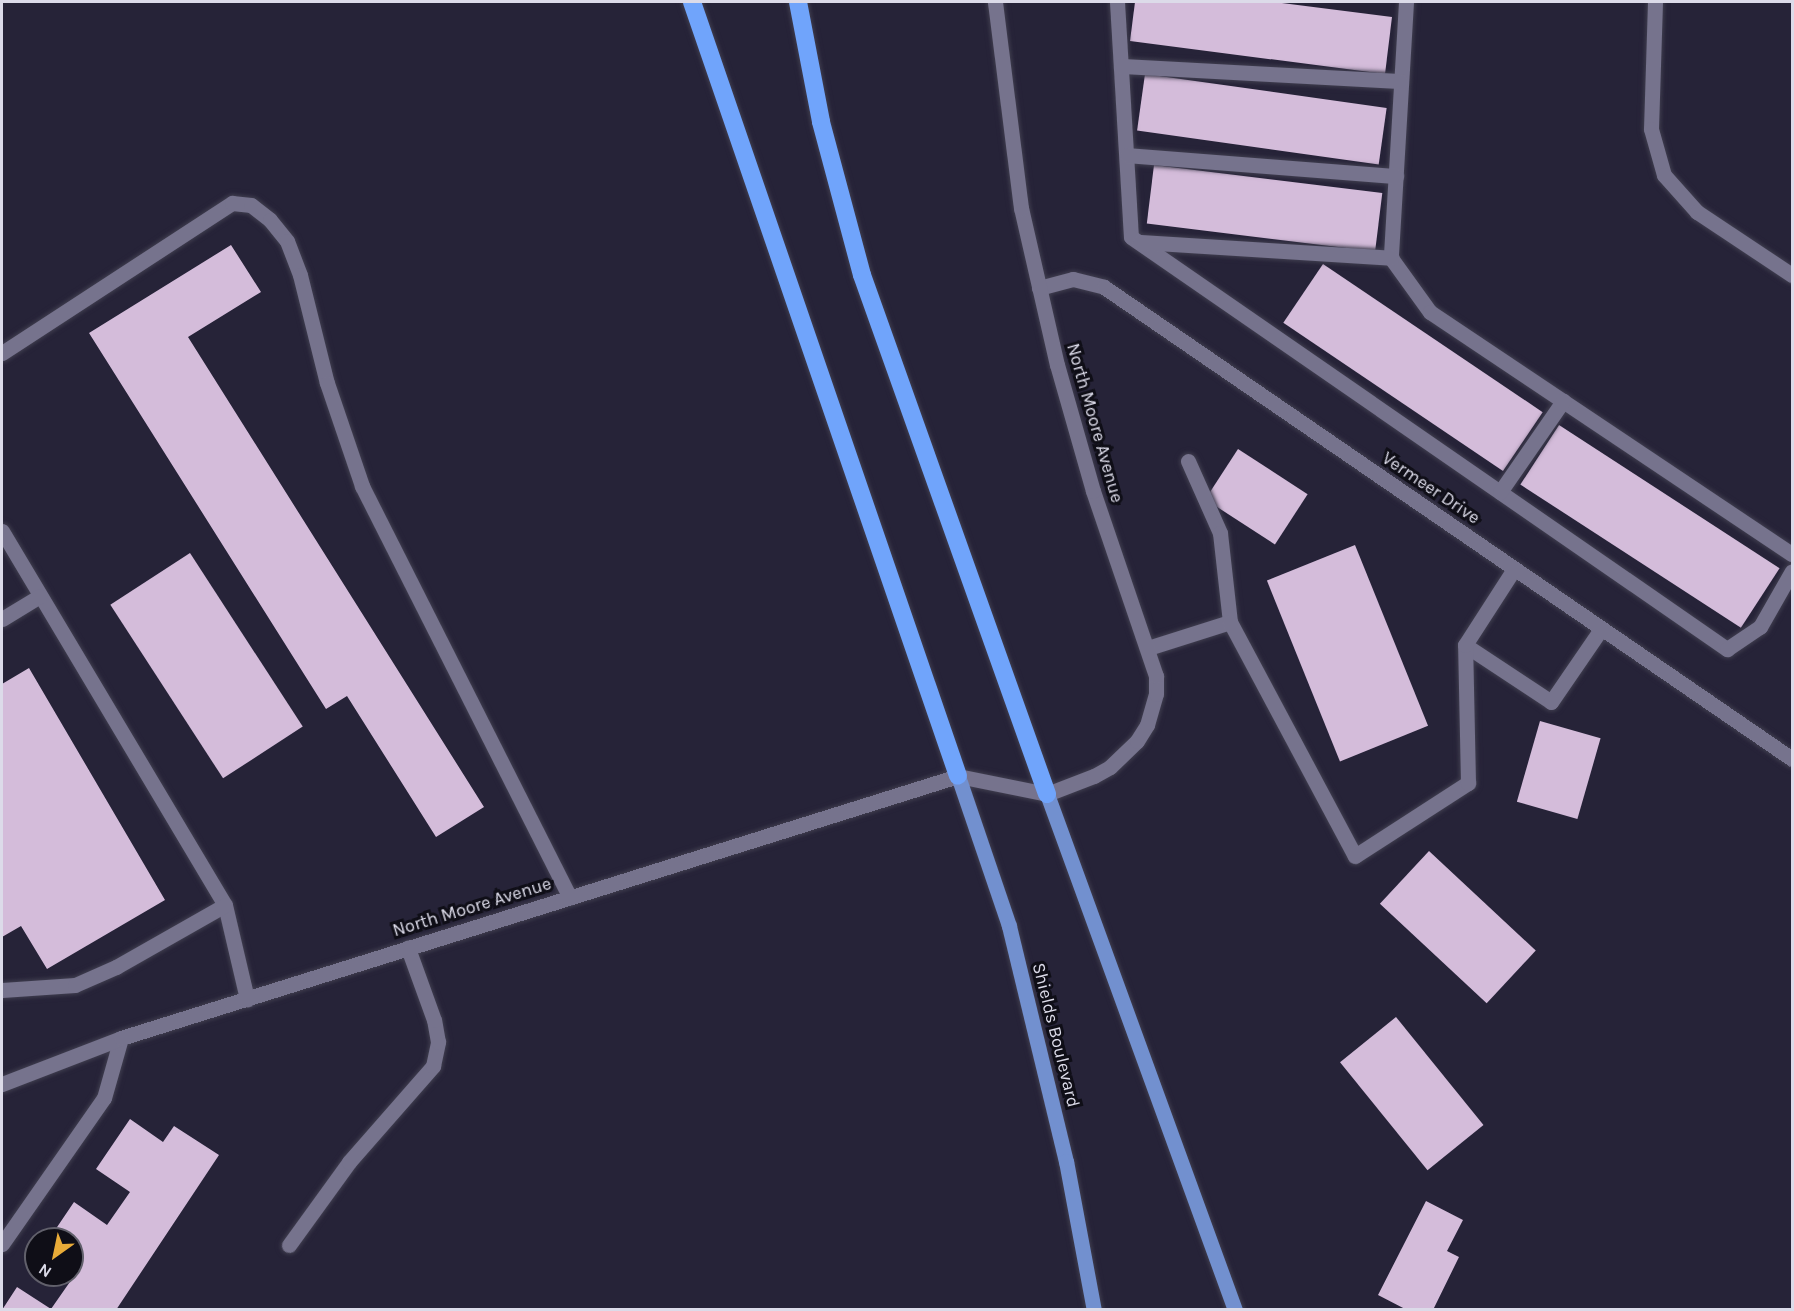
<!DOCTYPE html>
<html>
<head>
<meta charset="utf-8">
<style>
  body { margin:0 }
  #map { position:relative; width:1794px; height:1311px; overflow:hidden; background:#262338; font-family:Karla,sans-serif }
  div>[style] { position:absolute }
  .building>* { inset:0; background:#d4bcda; transform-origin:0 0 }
  .roads { filter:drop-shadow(0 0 2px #403e4f) drop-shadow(0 0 2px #403e4f) }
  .service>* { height:15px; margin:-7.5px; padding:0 7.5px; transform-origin:7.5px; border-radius:7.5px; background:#76738d }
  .minor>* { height:15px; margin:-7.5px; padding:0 7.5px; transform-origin:7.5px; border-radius:7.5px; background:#76738d }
  .tertiary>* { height:15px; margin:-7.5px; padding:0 7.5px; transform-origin:7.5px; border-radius:7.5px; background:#76738d }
  .primary>* { height:15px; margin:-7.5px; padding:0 7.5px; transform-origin:7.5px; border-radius:7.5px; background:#7290cf }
  .motorway>* { height:18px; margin:-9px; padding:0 9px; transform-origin:9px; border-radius:9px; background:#70a4fb }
  span { translate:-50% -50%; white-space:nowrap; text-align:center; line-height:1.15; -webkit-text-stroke:6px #0f0e17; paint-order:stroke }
  .street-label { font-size:18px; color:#dcdbe9 }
  .frame { position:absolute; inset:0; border:3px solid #dcdbe9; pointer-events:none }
  .north { position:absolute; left:24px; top:1227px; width:60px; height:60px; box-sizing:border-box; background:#0f0e17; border:2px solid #61606b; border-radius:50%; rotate:213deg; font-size:16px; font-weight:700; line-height:24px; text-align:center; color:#dcdbe9 }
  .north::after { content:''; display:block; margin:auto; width:21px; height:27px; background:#e9ab38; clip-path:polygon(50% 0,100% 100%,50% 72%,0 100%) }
</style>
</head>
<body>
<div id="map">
  <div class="building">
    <div style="clip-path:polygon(1135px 2px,1274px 2px,1392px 17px,1385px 74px,1130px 41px)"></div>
    <div style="left:1145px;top:74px;width:244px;height:57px;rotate:8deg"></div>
    <div style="left:1154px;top:165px;width:230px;height:59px;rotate:7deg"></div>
    <div style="clip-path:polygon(231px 245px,261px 292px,188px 337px,484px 807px,436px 837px,347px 696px,326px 709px,89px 333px)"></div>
    <div style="left:1323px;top:264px;width:265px;height:71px;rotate:34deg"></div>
    <div style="left:1559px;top:425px;width:263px;height:71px;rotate:33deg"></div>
    <div style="left:1238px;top:449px;width:83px;height:60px;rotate:33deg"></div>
    <div style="left:1355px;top:545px;width:195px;height:95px;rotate:68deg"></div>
    <div style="left:190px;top:553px;width:207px;height:95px;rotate:57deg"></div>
    <div style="clip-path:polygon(29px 668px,165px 900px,47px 969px,21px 926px,2px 937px,2px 684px)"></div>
    <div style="left:1540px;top:721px;width:63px;height:84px;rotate:16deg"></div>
    <div style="left:1429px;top:851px;width:146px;height:72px;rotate:43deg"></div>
    <div style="left:1396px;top:1017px;width:139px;height:72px;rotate:51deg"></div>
    <div style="clip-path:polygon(130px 1119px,163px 1142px,174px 1126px,219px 1155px,116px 1310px,2px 1310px,17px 1287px,51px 1309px,74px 1276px,72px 1239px,49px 1239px,74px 1202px,107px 1225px,130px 1192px,96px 1169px)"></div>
    <div style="clip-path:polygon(1426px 1201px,1463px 1220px,1447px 1251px,1459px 1257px,1433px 1310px,1407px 1310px,1378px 1295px)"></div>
  </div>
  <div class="roads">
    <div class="service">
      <div style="left:1117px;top:2px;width:235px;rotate:86.6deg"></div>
      <div style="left:1131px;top:237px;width:725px;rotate:34.66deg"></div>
      <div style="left:1727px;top:649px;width:40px;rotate:-34deg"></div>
      <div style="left:1760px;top:627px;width:64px;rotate:-60.3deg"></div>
      <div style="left:1406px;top:2px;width:256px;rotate:93.4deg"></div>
      <div style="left:1391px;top:258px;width:67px;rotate:54.2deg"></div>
      <div style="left:1430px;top:312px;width:435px;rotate:33.8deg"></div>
      <div style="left:1121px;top:66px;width:280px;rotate:3.1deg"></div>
      <div style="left:1127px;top:155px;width:270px;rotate:4.5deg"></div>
      <div style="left:1140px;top:242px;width:252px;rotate:3.6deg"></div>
      <div style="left:2px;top:353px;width:275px;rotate:-33.1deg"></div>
      <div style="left:232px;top:203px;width:19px;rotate:6deg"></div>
      <div style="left:251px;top:205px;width:24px;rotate:38deg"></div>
      <div style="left:270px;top:220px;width:27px;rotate:51deg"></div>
      <div style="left:287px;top:241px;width:36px;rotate:69deg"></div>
      <div style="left:300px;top:275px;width:111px;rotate:76deg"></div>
      <div style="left:327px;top:383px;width:109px;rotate:71.2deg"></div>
      <div style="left:362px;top:486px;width:461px;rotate:63.2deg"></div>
      <div style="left:1188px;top:461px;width:79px;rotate:66deg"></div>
      <div style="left:1220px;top:533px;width:90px;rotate:83.6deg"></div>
      <div style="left:1500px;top:492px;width:111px;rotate:-55.3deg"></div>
      <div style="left:2px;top:531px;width:435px;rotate:59.2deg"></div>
      <div style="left:225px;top:905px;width:97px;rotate:76.8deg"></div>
      <div style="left:2px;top:619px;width:44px;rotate:-31.2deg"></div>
      <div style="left:1465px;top:645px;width:103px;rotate:33.5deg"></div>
      <div style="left:1551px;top:702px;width:88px;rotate:-55.6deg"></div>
      <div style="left:1148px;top:648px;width:86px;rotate:-17.6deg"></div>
      <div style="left:1230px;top:622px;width:265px;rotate:61.9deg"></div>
      <div style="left:1355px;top:856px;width:135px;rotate:-32.9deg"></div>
      <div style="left:1468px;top:783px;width:138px;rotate:-91.2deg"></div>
      <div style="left:1465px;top:645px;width:90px;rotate:-57.2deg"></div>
      <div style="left:2px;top:990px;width:73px;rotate:-3.9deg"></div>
      <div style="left:75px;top:985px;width:45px;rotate:-23.7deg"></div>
      <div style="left:116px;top:967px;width:125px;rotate:-29.6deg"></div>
      <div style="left:2px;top:1244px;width:178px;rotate:-55.1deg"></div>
      <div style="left:104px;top:1098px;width:62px;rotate:-74.2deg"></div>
      <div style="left:289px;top:1245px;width:102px;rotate:-54.1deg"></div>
      <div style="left:349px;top:1162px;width:128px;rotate:-48.8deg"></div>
      <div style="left:433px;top:1066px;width:25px;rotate:-78deg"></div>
      <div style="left:438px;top:1042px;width:22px;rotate:-100deg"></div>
      <div style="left:434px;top:1020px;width:77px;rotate:-109.9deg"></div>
    </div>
    <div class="minor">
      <div style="left:1655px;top:2px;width:127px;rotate:91.8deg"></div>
      <div style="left:1651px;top:129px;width:48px;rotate:74.2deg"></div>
      <div style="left:1664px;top:175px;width:50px;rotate:48.3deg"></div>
      <div style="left:1697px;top:212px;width:114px;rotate:33.6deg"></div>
      <div style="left:1039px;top:288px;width:35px;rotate:-15deg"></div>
      <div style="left:1073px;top:279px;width:32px;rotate:14deg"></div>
      <div style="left:1104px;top:287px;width:834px;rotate:34.45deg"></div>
      <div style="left:2px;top:1084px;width:128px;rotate:-21.1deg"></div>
      <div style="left:121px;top:1038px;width:877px;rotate:-17.38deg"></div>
    </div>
    <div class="tertiary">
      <div style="left:958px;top:776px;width:91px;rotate:11.4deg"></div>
      <div style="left:1047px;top:794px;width:50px;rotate:-21deg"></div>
      <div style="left:1094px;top:776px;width:18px;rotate:-29deg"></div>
      <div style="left:1110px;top:767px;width:37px;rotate:-44deg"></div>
      <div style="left:1137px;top:741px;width:19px;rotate:-58deg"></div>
      <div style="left:1147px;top:725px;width:32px;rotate:-74deg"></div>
      <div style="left:1156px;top:694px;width:18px;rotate:-90deg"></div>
      <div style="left:1156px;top:676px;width:195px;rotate:-108.8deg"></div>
      <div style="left:1093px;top:491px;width:131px;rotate:-105.9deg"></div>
      <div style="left:1057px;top:365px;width:161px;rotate:-102.9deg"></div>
      <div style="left:1021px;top:208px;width:208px;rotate:-97.2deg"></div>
    </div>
    <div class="primary">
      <div style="left:958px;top:776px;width:158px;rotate:71.2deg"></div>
      <div style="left:1009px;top:926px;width:242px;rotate:76.4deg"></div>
      <div style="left:1066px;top:1161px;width:152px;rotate:79.4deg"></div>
      <div style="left:1047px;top:794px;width:549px;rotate:69.98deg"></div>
    </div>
    <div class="motorway">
      <div style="left:692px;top:2px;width:818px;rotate:71.03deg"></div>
      <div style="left:798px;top:2px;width:122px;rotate:79.1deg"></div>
      <div style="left:821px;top:122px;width:158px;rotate:75deg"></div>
      <div style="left:862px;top:275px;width:551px;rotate:70.38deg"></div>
    </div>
  </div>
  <div class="street-label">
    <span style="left:1095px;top:423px;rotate:74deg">North Moore Avenue</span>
    <span style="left:1431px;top:488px;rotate:34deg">Vermeer Drive</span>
    <span style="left:472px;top:907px;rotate:-17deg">North Moore Avenue</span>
    <span style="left:1056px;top:1035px;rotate:76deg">Shields Boulevard</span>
  </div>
  <div class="frame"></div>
  <div class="north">N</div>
</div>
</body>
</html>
